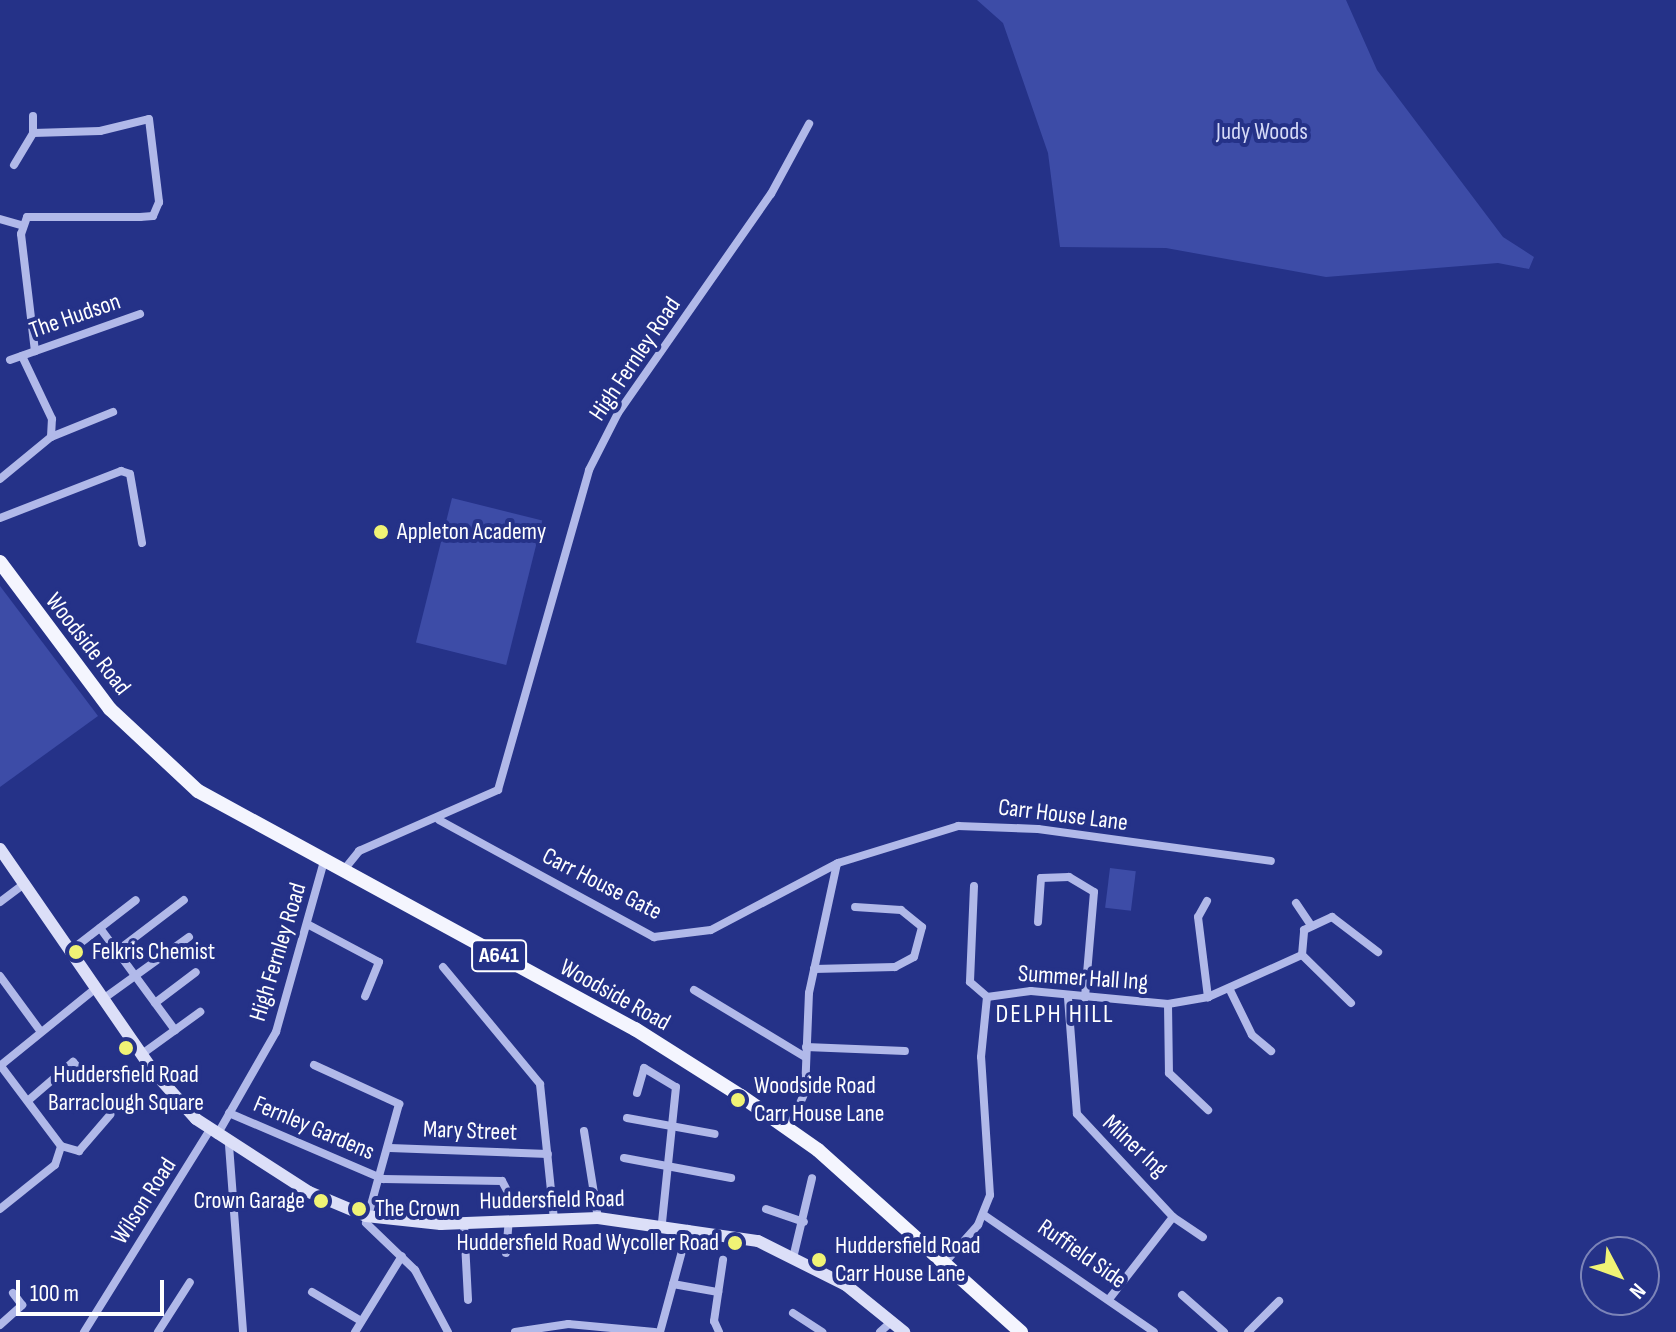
<!DOCTYPE html>
<html>
<head>
<meta charset="utf-8">
<style>
  body { margin:0 }
  #map { position:relative; width:1676px; height:1332px; overflow:hidden; background:#253288; font-family:"Sofia Sans Condensed",sans-serif }
  div>[style] { position:absolute }
  .green>* { inset:0; background:#3d4ca7; transform-origin:0 0 }
  .minor>* { height:8px; margin:-4px; padding:0 4px; transform-origin:4px; border-radius:4px; background:#b1b9e9 }
  .secondary>* { height:12px; margin:-6px; padding:0 6px; transform-origin:6px; border-radius:6px; background:#dcdff8 }
  .primary>* { height:14px; margin:-7px; padding:0 7px; transform-origin:7px; border-radius:7px; background:#f4f5fe }
  .dots>* { width:22px; height:22px; translate:-50% -50%; box-sizing:border-box; border:4px solid #253288; border-radius:50% }
  span { translate:-50% -50%; white-space:nowrap; text-align:center; line-height:1.15; -webkit-text-stroke:8px #253288; paint-order:stroke }
  .shield-label span { padding:2px 6px; background:#253288; border:2px solid; border-radius:6px; -webkit-text-stroke-width:0 }
  .shield-label { font-size:22px; color:#fff; font-weight:700 }
  .park-label { font-size:24px; color:#d5daf7 }
  .street-label { font-size:24px; color:#fff }
  .poi-label { font-size:24px; color:#fff }
  .left { translate:0 -50%; text-align:left }
  .right { translate:-100% -50%; text-align:right }
  .neighbourhood-label { font-size:26px; color:#fff; letter-spacing:2px }
  .north { position:absolute; left:1580px; top:1236px; width:80px; height:80px; box-sizing:border-box; background:#253288; border:2px solid #7c84b8; border-radius:50%; rotate:131deg; font-size:22px; font-weight:700; line-height:32px; text-align:center; color:#fff }
  .north::after { content:''; display:block; margin:auto; width:28px; height:36px; background:#f0f375; clip-path:polygon(50% 0,100% 100%,50% 72%,0 100%) }
  .scale { position:absolute; left:16px; top:1280px; width:148px; height:36px; box-sizing:border-box; border:4px solid #fff; border-top:0; padding-left:10px; font-size:24px; line-height:28px; white-space:nowrap; color:#fff; -webkit-text-stroke:6px #253288; paint-order:stroke }
</style>
</head>
<body>
<div id="map">
  <div class="green">
    <div style="clip-path:polygon(977px 0,1346px 0,1377px 70px,1503px 237px,1534px 257px,1529px 269px,1498px 263px,1326px 277px,1166px 248px,1060px 247px,1048px 153px,1003px 23px)"></div>
    <div style="left:452px;top:498px;width:93px;height:149px;rotate:14deg"></div>
    <div style="clip-path:polygon(0 586px,98px 716px,0 787px)"></div>
    <div style="left:1110px;top:868px;width:26px;height:40px;rotate:7deg"></div>
  </div>
  <div class="minor">
    <div style="left:33px;top:133px;width:67px;rotate:-1.7deg"></div>
    <div style="left:100px;top:131px;width:50px;rotate:-13.8deg"></div>
    <div style="left:149px;top:119px;width:84px;rotate:83.1deg"></div>
    <div style="left:159px;top:202px;width:15px;rotate:113deg"></div>
    <div style="left:153px;top:216px;width:13px;rotate:176deg"></div>
    <div style="left:140px;top:217px;width:113px;rotate:180deg"></div>
    <div style="left:27px;top:217px;width:18px;rotate:109deg"></div>
    <div style="left:21px;top:234px;width:118px;rotate:83.2deg"></div>
    <div style="left:14px;top:165px;width:37px;rotate:-59deg"></div>
    <div style="left:33px;top:133px;width:17px;rotate:-90deg"></div>
    <div style="left:0;top:219px;width:22px;rotate:16deg"></div>
    <div style="left:10px;top:360px;width:138px;rotate:-19.5deg"></div>
    <div style="left:51px;top:437px;width:67px;rotate:-22deg"></div>
    <div style="left:0;top:479px;width:66px;rotate:-39.5deg"></div>
    <div style="left:51px;top:437px;width:18px;rotate:-87deg"></div>
    <div style="left:52px;top:419px;width:70px;rotate:-115.5deg"></div>
    <div style="left:0;top:518px;width:130px;rotate:-21.2deg"></div>
    <div style="left:121px;top:471px;width:9px;rotate:18deg"></div>
    <div style="left:130px;top:474px;width:70px;rotate:80.1deg"></div>
    <div style="left:439px;top:820px;width:245px;rotate:28.6deg"></div>
    <div style="left:654px;top:937px;width:57px;rotate:-7deg"></div>
    <div style="left:711px;top:930px;width:144px;rotate:-27.8deg"></div>
    <div style="left:838px;top:863px;width:126px;rotate:-17.1deg"></div>
    <div style="left:958px;top:826px;width:80px;rotate:2.1deg"></div>
    <div style="left:1038px;top:829px;width:235px;rotate:7.8deg"></div>
    <div style="left:343px;top:871px;width:26px;rotate:-51deg"></div>
    <div style="left:359px;top:851px;width:152px;rotate:-23.7deg"></div>
    <div style="left:498px;top:790px;width:333px;rotate:-74.1deg"></div>
    <div style="left:589px;top:470px;width:64px;rotate:-63deg"></div>
    <div style="left:618px;top:413px;width:267px;rotate:-55.1deg"></div>
    <div style="left:771px;top:194px;width:80px;rotate:-61.5deg"></div>
    <div style="left:974px;top:886px;width:96px;rotate:92.4deg"></div>
    <div style="left:970px;top:982px;width:23px;rotate:41deg"></div>
    <div style="left:1207px;top:901px;width:18px;rotate:119deg"></div>
    <div style="left:1198px;top:917px;width:81px;rotate:82.9deg"></div>
    <div style="left:0;top:902px;width:30px;rotate:-37deg"></div>
    <div style="left:1296px;top:903px;width:25px;rotate:56deg"></div>
    <div style="left:1038px;top:922px;width:44px;rotate:-86.1deg"></div>
    <div style="left:1041px;top:878px;width:28px;rotate:-2deg"></div>
    <div style="left:1069px;top:877px;width:29px;rotate:31deg"></div>
    <div style="left:1094px;top:892px;width:106px;rotate:94.9deg"></div>
    <div style="left:309px;top:925px;width:79px;rotate:27.9deg"></div>
    <div style="left:379px;top:962px;width:37px;rotate:112deg"></div>
    <div style="left:100px;top:928px;width:127px;rotate:53.7deg"></div>
    <div style="left:70px;top:951px;width:83px;rotate:-37.7deg"></div>
    <div style="left:117px;top:951px;width:84px;rotate:-37.3deg"></div>
    <div style="left:443px;top:967px;width:152px;rotate:50.3deg"></div>
    <div style="left:540px;top:1084px;width:137px;rotate:84.1deg"></div>
    <div style="left:814px;top:969px;width:81px;rotate:-1.4deg"></div>
    <div style="left:895px;top:967px;width:21px;rotate:-28deg"></div>
    <div style="left:914px;top:957px;width:31px;rotate:-75deg"></div>
    <div style="left:922px;top:927px;width:27px;rotate:-141deg"></div>
    <div style="left:901px;top:910px;width:46px;rotate:-176.3deg"></div>
    <div style="left:0;top:976px;width:69px;rotate:53.8deg"></div>
    <div style="left:1229px;top:988px;width:52px;rotate:63.9deg"></div>
    <div style="left:1252px;top:1035px;width:25px;rotate:40deg"></div>
    <div style="left:694px;top:990px;width:130px;rotate:31.1deg"></div>
    <div style="left:1068px;top:998px;width:116px;rotate:85.6deg"></div>
    <div style="left:1077px;top:1114px;width:141px;rotate:47deg"></div>
    <div style="left:1173px;top:1217px;width:103px;rotate:127.9deg"></div>
    <div style="left:103px;top:999px;width:106px;rotate:-35.8deg"></div>
    <div style="left:155px;top:1003px;width:51px;rotate:-37.1deg"></div>
    <div style="left:1351px;top:1003px;width:69px;rotate:-135.6deg"></div>
    <div style="left:1302px;top:955px;width:25px;rotate:-85deg"></div>
    <div style="left:1304px;top:930px;width:31px;rotate:-25deg"></div>
    <div style="left:1332px;top:917px;width:58px;rotate:37.3deg"></div>
    <div style="left:1168px;top:1004px;width:69px;rotate:89.2deg"></div>
    <div style="left:1169px;top:1073px;width:54px;rotate:43.5deg"></div>
    <div style="left:806px;top:1047px;width:99px;rotate:2.3deg"></div>
    <div style="left:142px;top:1054px;width:72px;rotate:-35.9deg"></div>
    <div style="left:314px;top:1065px;width:94px;rotate:24.6deg"></div>
    <div style="left:399px;top:1104px;width:123px;rotate:105.5deg"></div>
    <div style="left:366px;top:1223px;width:68px;rotate:43.8deg"></div>
    <div style="left:415px;top:1270px;width:70px;rotate:62deg"></div>
    <div style="left:0;top:1066px;width:124px;rotate:-39.1deg"></div>
    <div style="left:637px;top:1093px;width:26px;rotate:-74deg"></div>
    <div style="left:644px;top:1068px;width:37px;rotate:31deg"></div>
    <div style="left:676px;top:1087px;width:137px;rotate:95.9deg"></div>
    <div style="left:30px;top:1099px;width:57px;rotate:-40.7deg"></div>
    <div style="left:73px;top:1062px;width:19px;rotate:47deg"></div>
    <div style="left:229px;top:1113px;width:168px;rotate:23.2deg"></div>
    <div style="left:383px;top:1179px;width:119px;rotate:1deg"></div>
    <div style="left:502px;top:1181px;width:17px;rotate:62deg"></div>
    <div style="left:627px;top:1118px;width:89px;rotate:10.3deg"></div>
    <div style="left:789px;top:1128px;width:39px;rotate:-66deg"></div>
    <div style="left:805px;top:1092px;width:99px;rotate:-87.7deg"></div>
    <div style="left:809px;top:993px;width:132px;rotate:-77.8deg"></div>
    <div style="left:584px;top:1131px;width:88px;rotate:80.9deg"></div>
    <div style="left:217px;top:1135px;width:119px;rotate:-60.2deg"></div>
    <div style="left:276px;top:1032px;width:178px;rotate:-74.3deg"></div>
    <div style="left:229px;top:1145px;width:188px;rotate:85.7deg"></div>
    <div style="left:61px;top:1146px;width:19px;rotate:16deg"></div>
    <div style="left:79px;top:1151px;width:48px;rotate:-49.3deg"></div>
    <div style="left:390px;top:1148px;width:158px;rotate:2.2deg"></div>
    <div style="left:624px;top:1158px;width:109px;rotate:10.6deg"></div>
    <div style="left:0;top:1209px;width:70px;rotate:-38.7deg"></div>
    <div style="left:55px;top:1165px;width:20px;rotate:-72deg"></div>
    <div style="left:61px;top:1146px;width:100px;rotate:-126.9deg"></div>
    <div style="left:766px;top:1209px;width:40px;rotate:18.9deg"></div>
    <div style="left:984px;top:1215px;width:206px;rotate:34.5deg"></div>
    <div style="left:1173px;top:1217px;width:36px;rotate:34deg"></div>
    <div style="left:464px;top:1223px;width:77px;rotate:87deg"></div>
    <div style="left:506px;top:1253px;width:32px;rotate:-85deg"></div>
    <div style="left:793px;top:1258px;width:82px;rotate:-76.6deg"></div>
    <div style="left:947px;top:1260px;width:47px;rotate:-48.5deg"></div>
    <div style="left:978px;top:1225px;width:32px;rotate:-68deg"></div>
    <div style="left:990px;top:1195px;width:138px;rotate:-93.7deg"></div>
    <div style="left:981px;top:1057px;width:60px;rotate:-84.3deg"></div>
    <div style="left:987px;top:997px;width:44px;rotate:-7.8deg"></div>
    <div style="left:1031px;top:991px;width:138px;rotate:5.4deg"></div>
    <div style="left:1168px;top:1004px;width:41px;rotate:-9.9deg"></div>
    <div style="left:1208px;top:997px;width:103px;rotate:-24.1deg"></div>
    <div style="left:673px;top:1284px;width:46px;rotate:10.1deg"></div>
    <div style="left:312px;top:1292px;width:57px;rotate:30.6deg"></div>
    <div style="left:1182px;top:1295px;width:56px;rotate:41.4deg"></div>
    <div style="left:793px;top:1313px;width:35px;rotate:33deg"></div>
    <div style="left:0;top:1325px;width:30px;rotate:-42deg"></div>
    <div style="left:22px;top:1305px;width:15px;rotate:-127deg"></div>
    <div style="left:84px;top:1332px;width:237px;rotate:-58.1deg"></div>
    <div style="left:158px;top:1332px;width:59px;rotate:-57.4deg"></div>
    <div style="left:355px;top:1332px;width:89px;rotate:-58.3deg"></div>
    <div style="left:515px;top:1332px;width:54px;rotate:-8.6deg"></div>
    <div style="left:568px;top:1324px;width:87px;rotate:5.3deg"></div>
    <div style="left:660px;top:1332px;width:107px;rotate:-74.8deg"></div>
    <div style="left:719px;top:1332px;width:12px;rotate:-114deg"></div>
    <div style="left:714px;top:1321px;width:62px;rotate:-81.6deg"></div>
    <div style="left:880px;top:1332px;width:15px;rotate:-42deg"></div>
    <div style="left:1248px;top:1332px;width:44px;rotate:-45deg"></div>
  </div>
  <div class="secondary">
    <div style="left:0;top:849px;width:270px;rotate:55.4deg"></div>
    <div style="left:153px;top:1071px;width:64px;rotate:48.1deg"></div>
    <div style="left:196px;top:1119px;width:135px;rotate:32.9deg"></div>
    <div style="left:309px;top:1192px;width:62px;rotate:22.8deg"></div>
    <div style="left:366px;top:1216px;width:75px;rotate:6.1deg"></div>
    <div style="left:441px;top:1224px;width:157px;rotate:-2.2deg"></div>
    <div style="left:598px;top:1218px;width:162px;rotate:8.2deg"></div>
    <div style="left:758px;top:1241px;width:98px;rotate:26.6deg"></div>
    <div style="left:846px;top:1285px;width:75px;rotate:39deg"></div>
  </div>
  <div class="primary">
    <div style="left:0;top:562px;width:184px;rotate:53.2deg"></div>
    <div style="left:110px;top:709px;width:120px;rotate:43deg"></div>
    <div style="left:198px;top:791px;width:498px;rotate:28.6deg"></div>
    <div style="left:635px;top:1029px;width:125px;rotate:32.3deg"></div>
    <div style="left:741px;top:1096px;width:94px;rotate:35deg"></div>
    <div style="left:818px;top:1150px;width:273px;rotate:41.9deg"></div>
  </div>
  <div class="dots">
    <div style="left:381px;top:532px;background:#f0f375"></div>
    <div style="left:76px;top:952px;background:#f0f375"></div>
    <div style="left:126px;top:1048px;background:#f0f375"></div>
    <div style="left:738px;top:1100px;background:#f0f375"></div>
    <div style="left:321px;top:1201px;background:#f0f375"></div>
    <div style="left:359px;top:1209px;background:#f0f375"></div>
    <div style="left:735px;top:1243px;background:#f0f375"></div>
    <div style="left:819px;top:1260px;background:#f0f375"></div>
  </div>
  <div class="shield-label">
    <span style="left:499px;top:956px">A641</span>
  </div>
  <div class="park-label">
    <span style="left:1262px;top:132px">Judy Woods</span>
  </div>
  <div class="street-label">
    <span style="left:75px;top:316px;rotate:-19deg">The Hudson</span>
    <span style="left:635px;top:359px;rotate:-56deg">High Fernley Road</span>
    <span style="left:88px;top:644px;rotate:52deg">Woodside Road</span>
    <span style="left:1063px;top:815px;rotate:7deg">Carr House Lane</span>
    <span style="left:602px;top:884px;rotate:27deg">Carr House Gate</span>
    <span style="left:278px;top:952px;rotate:-73deg">High Fernley Road</span>
    <span style="left:1083px;top:978px;rotate:4deg">Summer Hall Ing</span>
    <span style="left:615px;top:995px;rotate:29deg">Woodside Road</span>
    <span style="left:314px;top:1128px;rotate:23deg">Fernley Gardens</span>
    <span style="left:470px;top:1131px;rotate:2deg">Mary Street</span>
    <span style="left:1135px;top:1146px;rotate:43deg">Milner Ing</span>
    <span style="left:552px;top:1200px;rotate:-1deg">Huddersfield Road</span>
    <span style="left:144px;top:1201px;rotate:-57deg">Wilson Road</span>
    <span style="left:1082px;top:1254px;rotate:35deg">Ruffield Side</span>
  </div>
  <div class="poi-label">
    <span class="left" style="left:397px;top:532px">Appleton Academy</span>
    <span class="left" style="left:92px;top:952px">Felkris Chemist</span>
    <span style="left:126px;top:1089px">Huddersfield Road<br>Barraclough Square</span>
    <span class="left" style="left:754px;top:1100px">Woodside Road<br>Carr House Lane</span>
    <span class="right" style="left:305px;top:1201px">Crown Garage</span>
    <span class="left" style="left:375px;top:1209px">The Crown</span>
    <span class="right" style="left:719px;top:1243px">Huddersfield Road Wycoller Road</span>
    <span class="left" style="left:835px;top:1260px">Huddersfield Road<br>Carr House Lane</span>
  </div>
  <div class="neighbourhood-label">
    <span style="left:1055px;top:1015px">DELPH HILL</span>
  </div>
  <div class="north">N</div>
  <div class="scale">100 m</div>
</div>
</body>
</html>
